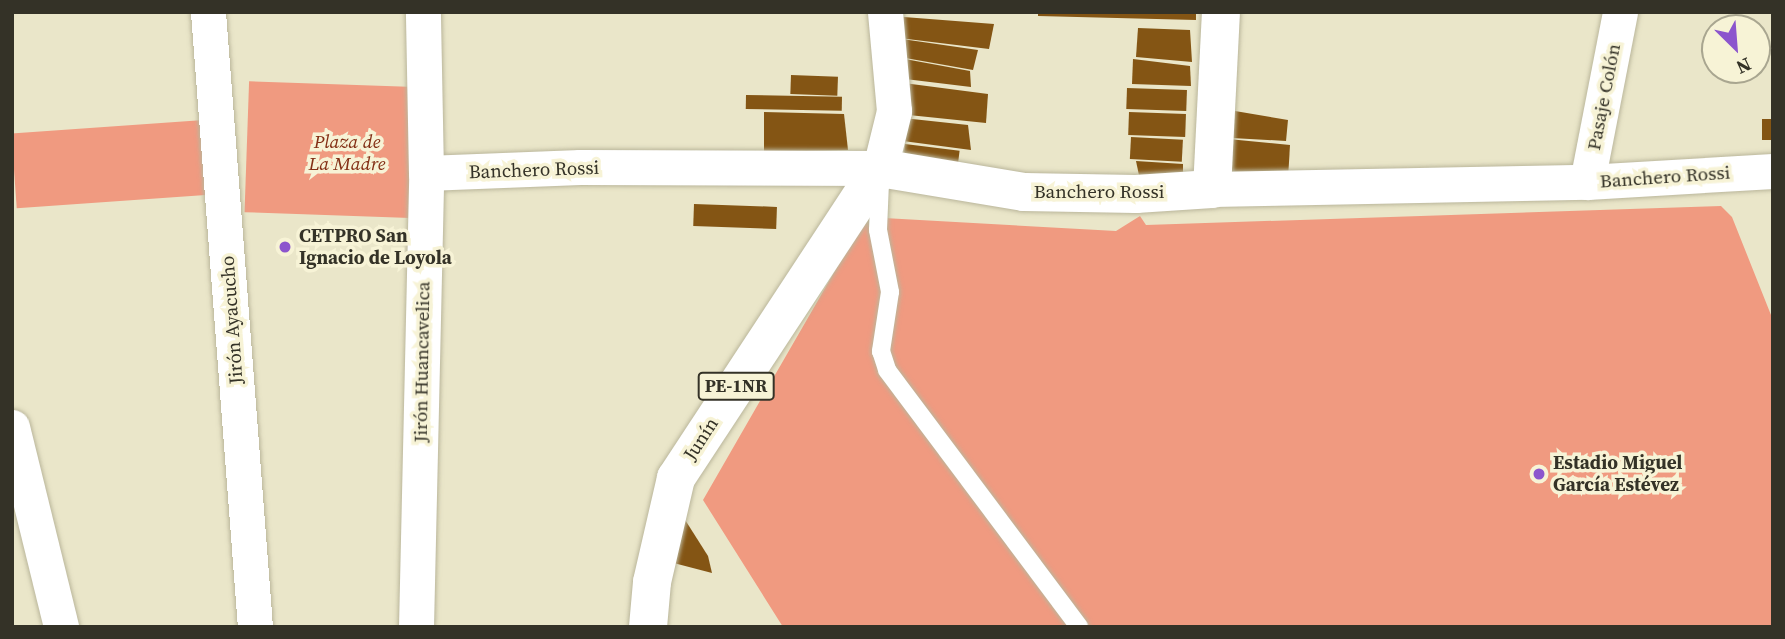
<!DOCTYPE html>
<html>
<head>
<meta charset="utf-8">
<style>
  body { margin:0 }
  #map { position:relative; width:1785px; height:639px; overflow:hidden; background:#eae6c9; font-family:"Source Serif 4",serif }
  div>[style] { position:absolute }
  .green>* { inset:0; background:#f09a80; transform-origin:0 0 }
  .building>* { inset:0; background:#845514; transform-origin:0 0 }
  .roads { filter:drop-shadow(0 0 2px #bab69b) drop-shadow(0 0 2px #bab69b) }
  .service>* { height:18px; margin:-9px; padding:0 9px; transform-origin:9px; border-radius:9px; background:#fff }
  .minor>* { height:35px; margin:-17.5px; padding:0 17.5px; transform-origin:17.5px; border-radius:17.5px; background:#fff }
  .primary>* { height:38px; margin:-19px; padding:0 19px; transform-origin:19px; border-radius:19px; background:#fff }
  .dots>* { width:19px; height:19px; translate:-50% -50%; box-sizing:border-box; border:4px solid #f7f3d6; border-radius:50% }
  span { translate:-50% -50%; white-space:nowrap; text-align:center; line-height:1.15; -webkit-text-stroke:7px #f7f3d6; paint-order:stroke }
  .shield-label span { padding:2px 5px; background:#f7f3d6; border:2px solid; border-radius:5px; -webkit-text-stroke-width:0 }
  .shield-label { font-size:18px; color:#343227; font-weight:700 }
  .street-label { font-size:19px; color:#343227 }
  .park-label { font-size:19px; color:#832f15; font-style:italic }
  .poi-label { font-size:19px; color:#343227; font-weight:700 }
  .left { translate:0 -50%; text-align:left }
  .frame { position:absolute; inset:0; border:14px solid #343227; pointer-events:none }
  .north { position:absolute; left:1701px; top:14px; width:70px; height:70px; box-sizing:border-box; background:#f7f3d6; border:2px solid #a9a690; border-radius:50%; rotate:155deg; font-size:19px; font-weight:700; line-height:28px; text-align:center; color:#343227 }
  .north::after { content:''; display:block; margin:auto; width:24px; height:32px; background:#8c55cd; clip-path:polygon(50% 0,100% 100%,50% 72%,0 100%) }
</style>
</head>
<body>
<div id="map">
  <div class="green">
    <div style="left:415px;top:87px;width:131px;height:166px;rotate:92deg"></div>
    <div style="left:218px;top:119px;width:75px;height:207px;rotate:86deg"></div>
    <div style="clip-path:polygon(1721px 206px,1732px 217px,1773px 320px,1773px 627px,783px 627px,703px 500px,866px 217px,1116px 231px,1140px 216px,1146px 225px)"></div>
  </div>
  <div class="building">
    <div style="clip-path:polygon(1038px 12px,1196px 12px,1196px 20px,1038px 16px)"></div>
    <div style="clip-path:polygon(891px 16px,994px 24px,989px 49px,891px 37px)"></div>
    <div style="clip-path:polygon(1138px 28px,1190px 30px,1192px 62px,1136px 57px)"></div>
    <div style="clip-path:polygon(895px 38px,978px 50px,973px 70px,894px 56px)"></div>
    <div style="clip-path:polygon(894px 57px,970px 71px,971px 87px,897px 78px)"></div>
    <div style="clip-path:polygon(1133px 59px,1190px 66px,1191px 86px,1132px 84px)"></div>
    <div style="left:791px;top:75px;width:47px;height:19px;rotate:2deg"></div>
    <div style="clip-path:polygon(896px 82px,988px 94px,986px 123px,899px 114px)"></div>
    <div style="left:1127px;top:88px;width:60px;height:21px;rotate:2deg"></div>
    <div style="left:746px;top:95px;width:96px;height:14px;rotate:1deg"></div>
    <div style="clip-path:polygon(1235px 111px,1288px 120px,1286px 141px,1232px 138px)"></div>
    <div style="clip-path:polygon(764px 112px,844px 114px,848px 150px,764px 152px)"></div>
    <div style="left:1129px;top:112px;width:57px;height:23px;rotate:2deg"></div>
    <div style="clip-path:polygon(903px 118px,968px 125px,971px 150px,903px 141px)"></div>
    <div style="left:1762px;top:119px;width:11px;height:21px"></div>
    <div style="left:1131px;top:137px;width:52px;height:22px;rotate:3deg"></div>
    <div style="clip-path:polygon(1228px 139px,1290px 145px,1288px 179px,1232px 177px)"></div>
    <div style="left:905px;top:144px;width:55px;height:17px;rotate:7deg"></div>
    <div style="clip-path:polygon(1136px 161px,1183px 164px,1183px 180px,1140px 180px)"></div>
    <div style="left:694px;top:204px;width:83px;height:22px;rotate:2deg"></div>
    <div style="clip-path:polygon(682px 515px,708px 556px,712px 573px,666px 561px)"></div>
  </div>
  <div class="roads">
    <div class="service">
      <div style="left:880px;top:182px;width:48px;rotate:92.4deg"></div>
      <div style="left:878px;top:230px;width:63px;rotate:79deg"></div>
      <div style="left:890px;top:292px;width:60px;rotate:98.7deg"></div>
      <div style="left:881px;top:351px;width:20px;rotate:72deg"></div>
      <div style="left:887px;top:370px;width:321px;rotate:53.2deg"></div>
    </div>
    <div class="minor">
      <div style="left:208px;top:12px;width:617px;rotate:85.63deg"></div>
      <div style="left:426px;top:173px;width:154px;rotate:-2.2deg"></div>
      <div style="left:580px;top:167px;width:300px;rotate:0.2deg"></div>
      <div style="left:880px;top:168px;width:59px;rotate:-76.2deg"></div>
      <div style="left:894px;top:111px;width:99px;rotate:-95.2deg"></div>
      <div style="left:1587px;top:182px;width:173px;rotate:-79deg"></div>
      <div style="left:1212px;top:189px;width:375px;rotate:-1.1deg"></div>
      <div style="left:1587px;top:182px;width:186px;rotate:-3.4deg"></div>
      <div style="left:12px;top:427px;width:206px;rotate:76.2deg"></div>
      <div style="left:416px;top:627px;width:454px;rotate:-88.7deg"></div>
      <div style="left:426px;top:173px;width:161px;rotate:-91.1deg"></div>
    </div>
    <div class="primary">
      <div style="left:648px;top:627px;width:45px;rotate:-84.9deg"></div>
      <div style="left:652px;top:582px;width:107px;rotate:-77deg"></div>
      <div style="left:676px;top:478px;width:371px;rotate:-56.7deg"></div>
      <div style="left:880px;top:168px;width:146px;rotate:9.5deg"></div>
      <div style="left:1024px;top:192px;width:112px;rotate:1deg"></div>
      <div style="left:1136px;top:194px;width:76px;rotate:-3.8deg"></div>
      <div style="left:1212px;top:189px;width:177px;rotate:-87.1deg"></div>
    </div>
  </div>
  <div class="dots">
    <div style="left:285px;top:247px;background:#8c55cd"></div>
    <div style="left:1539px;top:474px;background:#8c55cd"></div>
  </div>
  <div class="shield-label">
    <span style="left:736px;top:386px">PE-1NR</span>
  </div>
  <div class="street-label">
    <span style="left:1604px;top:97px;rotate:-79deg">Pasaje Colón</span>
    <span style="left:534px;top:170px;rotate:-2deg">Banchero Rossi</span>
    <span style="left:1665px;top:177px;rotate:-4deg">Banchero Rossi</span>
    <span style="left:1099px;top:192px">Banchero Rossi</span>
    <span style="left:232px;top:320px;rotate:-94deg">Jirón Ayacucho</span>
    <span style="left:422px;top:362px;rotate:-89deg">Jirón Huancavelica</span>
    <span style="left:701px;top:439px;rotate:-57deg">Junín</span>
  </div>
  <div class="park-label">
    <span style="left:347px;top:153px">Plaza de<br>La Madre</span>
  </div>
  <div class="poi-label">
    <span class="left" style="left:299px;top:247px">CETPRO San<br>Ignacio de Loyola</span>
    <span class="left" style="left:1553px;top:474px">Estadio Miguel<br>García Estévez</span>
  </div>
  <div class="frame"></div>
  <div class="north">N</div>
</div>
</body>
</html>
